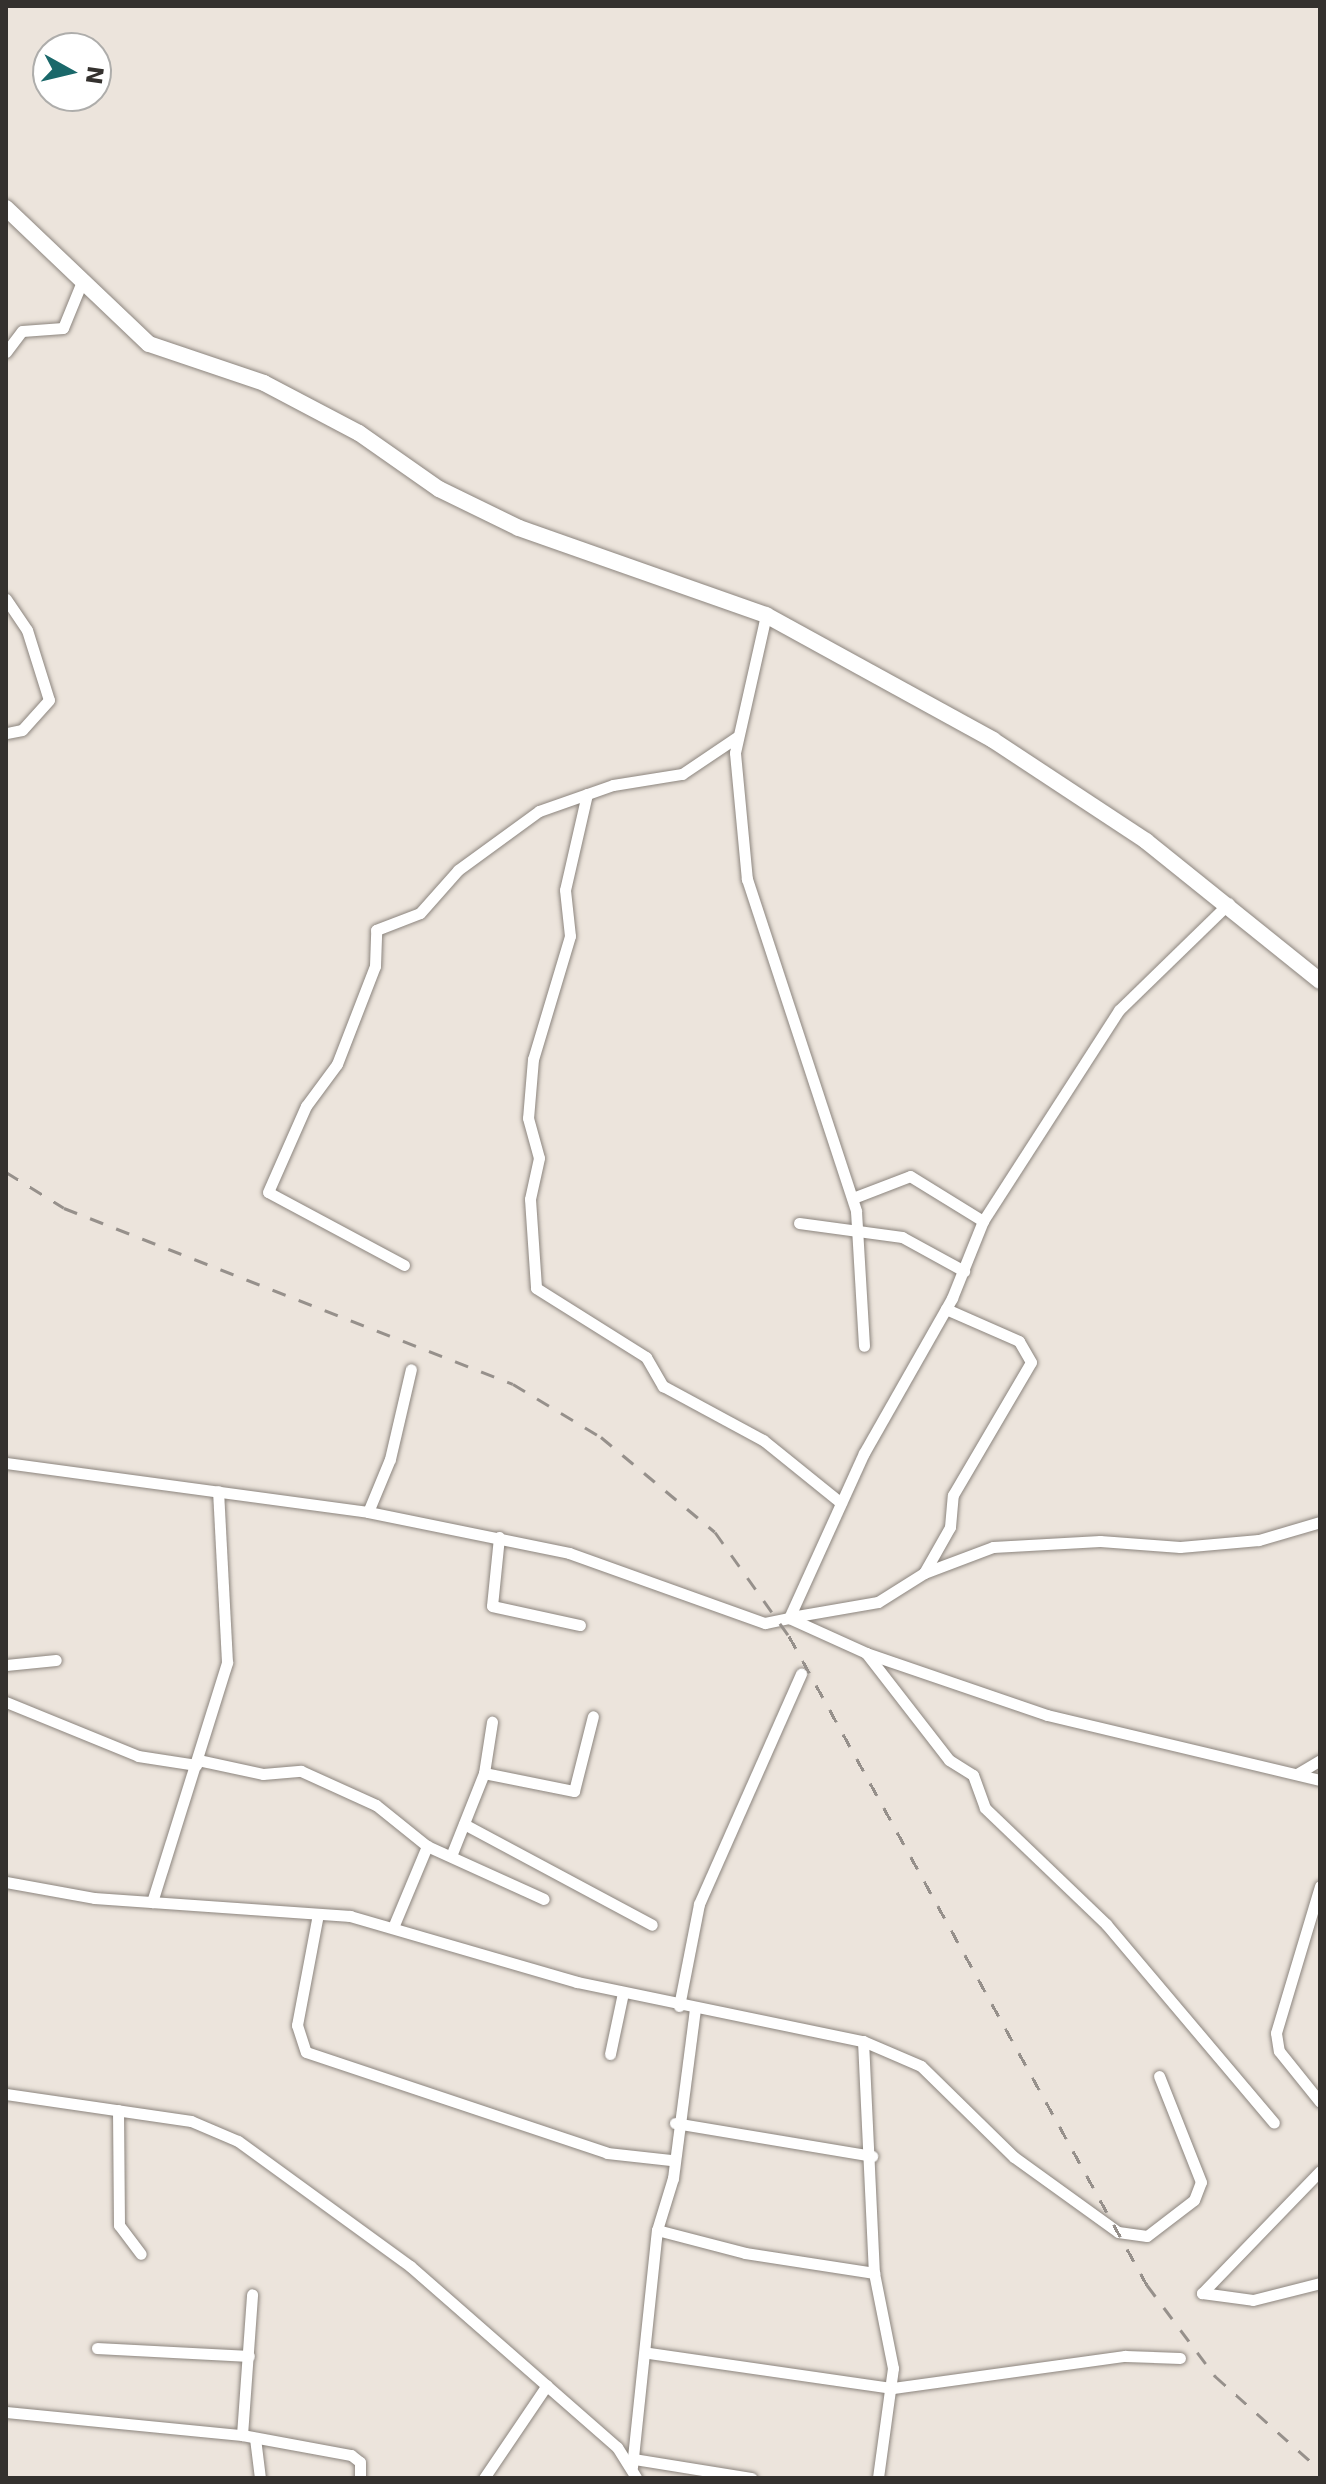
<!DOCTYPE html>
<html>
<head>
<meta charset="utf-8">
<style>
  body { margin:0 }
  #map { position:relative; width:1326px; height:2484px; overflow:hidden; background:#ece4dc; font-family:"DejaVu Sans",sans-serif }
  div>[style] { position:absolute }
  .roads { filter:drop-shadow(0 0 2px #8c857e) drop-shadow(0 0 2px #8c857e) }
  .street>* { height:11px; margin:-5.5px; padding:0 5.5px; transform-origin:5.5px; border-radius:5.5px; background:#fff }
  .secondary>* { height:16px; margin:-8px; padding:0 8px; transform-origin:8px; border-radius:8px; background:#fff }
  .rail>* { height:3px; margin-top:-1.5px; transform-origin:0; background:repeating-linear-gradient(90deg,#96908b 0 14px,transparent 0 28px) }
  span { translate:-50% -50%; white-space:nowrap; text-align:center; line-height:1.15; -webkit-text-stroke:8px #fff; paint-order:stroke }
  .frame { position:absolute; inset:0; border:8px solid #34312e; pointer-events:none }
  .north { position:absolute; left:32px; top:32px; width:80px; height:80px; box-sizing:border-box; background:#fff; border:2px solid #aeadab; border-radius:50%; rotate:98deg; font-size:22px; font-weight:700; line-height:32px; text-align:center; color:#34312e }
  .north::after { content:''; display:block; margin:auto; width:28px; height:36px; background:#1a686a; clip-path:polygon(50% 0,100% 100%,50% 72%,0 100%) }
</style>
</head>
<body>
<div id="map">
  <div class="roads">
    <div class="street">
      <div style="left:6px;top:352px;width:26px;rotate:-53deg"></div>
      <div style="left:22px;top:331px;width:41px;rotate:-4.2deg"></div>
      <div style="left:63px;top:328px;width:48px;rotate:-67.8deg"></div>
      <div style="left:6px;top:599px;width:37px;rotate:56deg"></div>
      <div style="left:27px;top:630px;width:73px;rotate:72.6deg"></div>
      <div style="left:49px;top:700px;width:40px;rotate:132deg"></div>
      <div style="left:22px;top:730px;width:16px;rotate:169deg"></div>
      <div style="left:766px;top:615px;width:141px;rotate:102.7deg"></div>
      <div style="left:735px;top:753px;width:127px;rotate:84.6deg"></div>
      <div style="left:747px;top:879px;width:349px;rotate:71.8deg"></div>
      <div style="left:856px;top:1211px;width:135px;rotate:86.6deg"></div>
      <div style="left:587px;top:794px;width:98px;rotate:102.9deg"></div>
      <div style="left:565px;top:890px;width:46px;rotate:83.8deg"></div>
      <div style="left:570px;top:936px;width:128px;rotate:106.7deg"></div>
      <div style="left:533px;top:1059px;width:59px;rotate:94.8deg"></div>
      <div style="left:528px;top:1118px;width:41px;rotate:74.6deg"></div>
      <div style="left:539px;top:1158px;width:42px;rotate:102.4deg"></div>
      <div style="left:530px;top:1199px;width:89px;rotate:86.1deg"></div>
      <div style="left:536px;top:1288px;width:130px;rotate:32.1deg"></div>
      <div style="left:646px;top:1357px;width:34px;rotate:60deg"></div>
      <div style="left:663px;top:1386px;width:114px;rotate:28.4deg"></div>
      <div style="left:763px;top:1440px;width:100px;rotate:38.9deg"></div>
      <div style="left:853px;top:1198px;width:61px;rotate:-21.1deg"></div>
      <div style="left:910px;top:1176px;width:86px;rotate:31.7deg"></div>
      <div style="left:799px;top:1223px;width:104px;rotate:7.7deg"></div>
      <div style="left:902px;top:1237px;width:71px;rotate:28.7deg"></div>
      <div style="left:404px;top:1265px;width:154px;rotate:-151.8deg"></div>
      <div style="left:268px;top:1192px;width:94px;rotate:-66.2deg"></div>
      <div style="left:306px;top:1106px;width:52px;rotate:-53.6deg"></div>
      <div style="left:337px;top:1064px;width:105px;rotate:-68.8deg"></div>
      <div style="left:375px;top:966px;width:36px;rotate:-88deg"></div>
      <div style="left:376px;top:930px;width:47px;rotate:-21.1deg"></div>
      <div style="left:420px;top:913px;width:57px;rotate:-48.5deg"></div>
      <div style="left:458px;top:870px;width:100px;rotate:-36.1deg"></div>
      <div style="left:539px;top:811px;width:78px;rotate:-19.4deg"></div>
      <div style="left:613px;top:785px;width:70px;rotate:-9.1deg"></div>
      <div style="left:682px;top:774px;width:66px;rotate:-33.9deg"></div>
      <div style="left:6px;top:1463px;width:365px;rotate:7.7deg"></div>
      <div style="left:368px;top:1512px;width:205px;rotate:11.5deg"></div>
      <div style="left:569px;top:1553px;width:208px;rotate:19.7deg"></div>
      <div style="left:765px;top:1623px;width:25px;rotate:-12deg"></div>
      <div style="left:789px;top:1618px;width:85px;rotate:24.4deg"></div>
      <div style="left:866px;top:1653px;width:191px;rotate:18.9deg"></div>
      <div style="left:1047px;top:1715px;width:281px;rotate:13.4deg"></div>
      <div style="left:368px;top:1512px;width:57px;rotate:-67.5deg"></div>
      <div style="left:390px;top:1459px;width:92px;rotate:-76.9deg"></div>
      <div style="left:499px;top:1537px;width:69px;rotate:95.8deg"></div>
      <div style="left:492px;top:1606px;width:90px;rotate:12.2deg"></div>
      <div style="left:924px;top:1573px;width:53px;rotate:-60.5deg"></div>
      <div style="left:950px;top:1527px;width:32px;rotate:-85deg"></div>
      <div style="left:953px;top:1495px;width:154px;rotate:-59.6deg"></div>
      <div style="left:1031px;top:1362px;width:24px;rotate:-120deg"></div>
      <div style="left:1019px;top:1341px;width:80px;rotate:-156.3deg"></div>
      <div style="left:797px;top:1616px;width:82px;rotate:-9.8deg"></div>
      <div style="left:878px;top:1602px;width:54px;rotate:-32.2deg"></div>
      <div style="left:924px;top:1573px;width:74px;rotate:-20.6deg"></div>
      <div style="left:993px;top:1547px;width:107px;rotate:-3.2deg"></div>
      <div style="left:1100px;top:1541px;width:80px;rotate:4.3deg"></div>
      <div style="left:1180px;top:1547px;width:79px;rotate:-5.1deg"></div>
      <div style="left:1259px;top:1540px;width:64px;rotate:-16.4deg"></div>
      <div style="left:789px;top:1618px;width:181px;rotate:-65.6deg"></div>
      <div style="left:864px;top:1453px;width:178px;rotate:-60.4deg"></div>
      <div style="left:952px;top:1298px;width:83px;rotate:-68.1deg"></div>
      <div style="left:983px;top:1221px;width:251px;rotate:-57.2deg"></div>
      <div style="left:1119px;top:1010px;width:153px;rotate:-44.2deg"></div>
      <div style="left:866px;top:1653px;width:135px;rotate:52.2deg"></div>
      <div style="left:949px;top:1760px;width:28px;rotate:32deg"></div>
      <div style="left:973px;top:1775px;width:35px;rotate:70deg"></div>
      <div style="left:985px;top:1808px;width:168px;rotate:43.8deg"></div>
      <div style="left:1106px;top:1924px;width:260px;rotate:49.8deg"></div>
      <div style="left:6px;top:1665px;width:50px;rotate:-5.7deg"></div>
      <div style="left:6px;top:1702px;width:143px;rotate:22.2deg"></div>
      <div style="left:138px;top:1756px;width:59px;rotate:8.8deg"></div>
      <div style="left:198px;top:1760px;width:66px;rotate:12.2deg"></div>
      <div style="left:263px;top:1774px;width:38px;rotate:-5deg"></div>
      <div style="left:301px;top:1771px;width:82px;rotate:24.4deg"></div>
      <div style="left:376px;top:1805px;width:65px;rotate:38.8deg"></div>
      <div style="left:427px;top:1846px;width:128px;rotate:24.4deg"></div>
      <div style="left:484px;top:1773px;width:92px;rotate:11.3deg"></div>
      <div style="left:574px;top:1791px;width:77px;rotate:-75.8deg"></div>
      <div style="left:1297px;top:1774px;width:27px;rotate:-31deg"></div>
      <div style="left:464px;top:1824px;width:213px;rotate:28.2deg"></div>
      <div style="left:451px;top:1856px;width:89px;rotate:-68.3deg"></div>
      <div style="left:484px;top:1773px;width:52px;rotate:-81.1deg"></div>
      <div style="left:6px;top:1882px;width:89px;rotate:10.3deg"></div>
      <div style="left:94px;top:1898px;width:257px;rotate:4deg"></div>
      <div style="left:350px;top:1916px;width:236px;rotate:16.2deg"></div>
      <div style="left:577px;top:1982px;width:292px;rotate:11.7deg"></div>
      <div style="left:863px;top:2041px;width:63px;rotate:23.3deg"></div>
      <div style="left:921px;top:2066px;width:130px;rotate:44.4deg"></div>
      <div style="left:1014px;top:2157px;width:128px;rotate:35.8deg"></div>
      <div style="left:1118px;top:2232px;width:29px;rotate:8deg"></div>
      <div style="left:1147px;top:2236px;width:59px;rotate:-37.5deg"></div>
      <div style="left:1194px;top:2200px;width:19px;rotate:-69deg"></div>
      <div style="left:1201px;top:2182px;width:114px;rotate:-111.6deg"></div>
      <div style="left:1320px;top:1886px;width:153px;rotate:106.7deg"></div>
      <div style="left:1276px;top:2033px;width:18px;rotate:81deg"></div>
      <div style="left:1279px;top:2051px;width:65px;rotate:51.2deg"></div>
      <div style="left:152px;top:1902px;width:251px;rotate:-72.6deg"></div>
      <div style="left:227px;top:1662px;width:171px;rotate:-93deg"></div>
      <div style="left:318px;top:1914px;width:113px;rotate:100.7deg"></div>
      <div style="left:297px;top:2025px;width:28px;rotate:72deg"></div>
      <div style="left:306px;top:2052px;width:317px;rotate:18.5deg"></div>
      <div style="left:607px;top:2153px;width:64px;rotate:6.2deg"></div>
      <div style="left:394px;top:1925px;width:86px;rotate:-67.3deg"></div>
      <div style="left:679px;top:2006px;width:104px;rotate:-78.9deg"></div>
      <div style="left:699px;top:1904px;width:252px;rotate:-66.1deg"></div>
      <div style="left:863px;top:2041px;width:232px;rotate:87.3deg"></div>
      <div style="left:874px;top:2273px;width:97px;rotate:78.7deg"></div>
      <div style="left:893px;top:2368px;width:111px;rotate:97.8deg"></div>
      <div style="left:610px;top:2054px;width:62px;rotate:-78deg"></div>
      <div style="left:6px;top:2094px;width:187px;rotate:8.3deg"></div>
      <div style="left:191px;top:2121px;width:51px;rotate:23.1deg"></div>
      <div style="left:238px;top:2141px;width:213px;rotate:36deg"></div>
      <div style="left:410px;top:2266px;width:275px;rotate:41.2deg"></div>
      <div style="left:617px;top:2447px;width:36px;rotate:58deg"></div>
      <div style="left:118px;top:2110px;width:115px;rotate:89.5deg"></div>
      <div style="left:119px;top:2225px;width:36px;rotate:53deg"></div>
      <div style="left:675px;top:2123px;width:200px;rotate:9.5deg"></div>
      <div style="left:1320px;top:2171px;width:170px;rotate:134deg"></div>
      <div style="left:1202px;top:2293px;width:51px;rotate:7.8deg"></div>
      <div style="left:1253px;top:2300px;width:69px;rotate:-14.2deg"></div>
      <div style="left:657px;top:2230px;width:91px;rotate:14.6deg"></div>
      <div style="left:745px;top:2253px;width:131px;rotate:8.8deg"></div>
      <div style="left:97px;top:2348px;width:152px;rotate:3deg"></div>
      <div style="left:649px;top:2353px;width:246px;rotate:8.2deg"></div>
      <div style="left:893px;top:2388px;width:234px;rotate:-7.9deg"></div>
      <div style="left:1125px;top:2356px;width:55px;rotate:2.1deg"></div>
      <div style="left:6px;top:2412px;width:237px;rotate:5.6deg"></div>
      <div style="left:242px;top:2435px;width:111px;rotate:10.4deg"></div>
      <div style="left:351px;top:2455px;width:11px;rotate:38deg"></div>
      <div style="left:360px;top:2462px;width:16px;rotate:90deg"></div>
      <div style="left:242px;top:2435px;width:141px;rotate:-85.9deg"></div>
      <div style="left:255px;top:2438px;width:40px;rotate:82.9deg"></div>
      <div style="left:634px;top:2459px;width:119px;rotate:9.2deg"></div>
      <div style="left:632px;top:2467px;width:238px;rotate:-84deg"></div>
      <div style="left:657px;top:2230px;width:54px;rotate:-72.9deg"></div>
      <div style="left:673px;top:2178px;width:170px;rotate:-82.6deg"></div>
      <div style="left:484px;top:2478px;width:112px;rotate:-55.9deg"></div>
    </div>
    <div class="secondary">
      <div style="left:6px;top:208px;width:197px;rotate:43.6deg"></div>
      <div style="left:149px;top:344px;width:121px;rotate:18.7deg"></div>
      <div style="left:264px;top:383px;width:107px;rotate:27.8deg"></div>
      <div style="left:359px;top:433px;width:98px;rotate:35deg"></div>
      <div style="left:439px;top:489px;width:89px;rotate:26deg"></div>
      <div style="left:519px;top:528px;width:262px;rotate:19.4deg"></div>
      <div style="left:766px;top:615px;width:259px;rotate:28.8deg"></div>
      <div style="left:993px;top:740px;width:183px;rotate:33.4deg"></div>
      <div style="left:1146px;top:841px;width:223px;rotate:38.8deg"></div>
    </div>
  </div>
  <div class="rail">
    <div style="left:6px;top:1172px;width:68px;rotate:31.8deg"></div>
    <div style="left:64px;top:1208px;width:482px;rotate:21.4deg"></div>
    <div style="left:513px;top:1384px;width:103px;rotate:31.1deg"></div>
    <div style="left:601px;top:1437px;width:148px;rotate:39.8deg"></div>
    <div style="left:715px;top:1532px;width:128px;rotate:54.6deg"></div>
    <div style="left:789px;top:1636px;width:741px;rotate:61.12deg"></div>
    <div style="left:1147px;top:2285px;width:114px;rotate:53.2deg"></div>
    <div style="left:1215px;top:2376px;width:141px;rotate:41.8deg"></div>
  </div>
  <div class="frame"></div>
  <div class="north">N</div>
</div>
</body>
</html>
